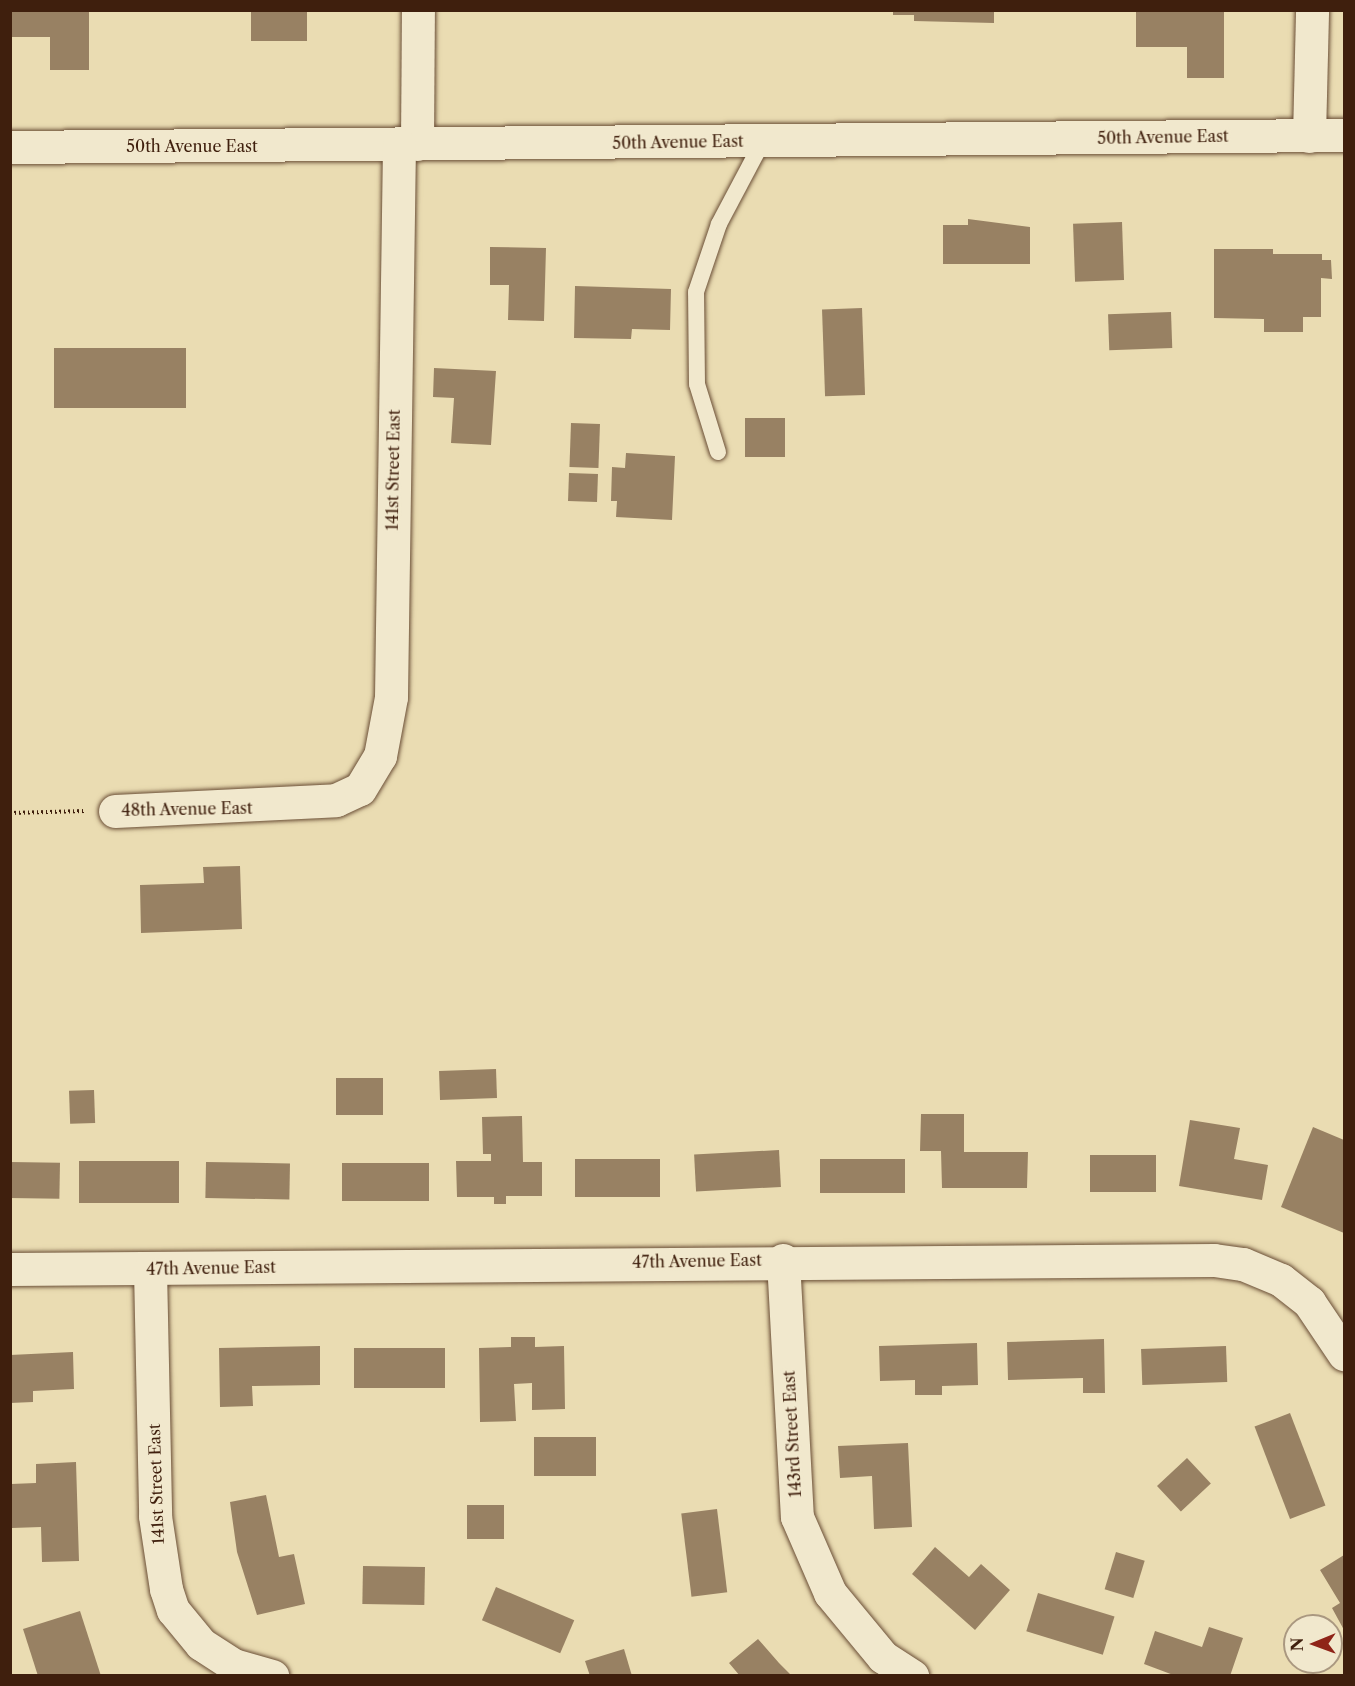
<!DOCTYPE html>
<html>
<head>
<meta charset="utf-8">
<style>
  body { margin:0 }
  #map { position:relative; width:1355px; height:1686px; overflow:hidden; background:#eadcb2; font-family:"Libre Caslon Text",serif }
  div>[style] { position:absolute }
  .building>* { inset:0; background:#988163; transform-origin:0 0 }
  .path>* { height:4px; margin-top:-2px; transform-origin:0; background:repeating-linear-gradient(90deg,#3f1f0d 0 1.5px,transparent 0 4.5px) }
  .roads { filter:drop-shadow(0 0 2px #6a4e36) drop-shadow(0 0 2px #6a4e36) }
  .lane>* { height:16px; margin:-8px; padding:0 8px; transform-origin:8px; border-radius:8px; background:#f1e8cd }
  .street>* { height:33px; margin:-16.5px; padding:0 16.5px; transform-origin:16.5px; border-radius:16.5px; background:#f1e8cd }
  span { translate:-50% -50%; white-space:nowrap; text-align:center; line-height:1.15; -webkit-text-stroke:4.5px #f1e8cd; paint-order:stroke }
  .street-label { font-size:16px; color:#3f1f0d }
  .frame { position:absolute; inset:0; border:12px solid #3f1f0d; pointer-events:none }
  .north { position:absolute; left:1283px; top:1614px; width:60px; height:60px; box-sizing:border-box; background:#f1e8cd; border:2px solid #aa9880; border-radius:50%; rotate:269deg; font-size:16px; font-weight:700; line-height:24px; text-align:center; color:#3f1f0d }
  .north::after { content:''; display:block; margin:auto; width:21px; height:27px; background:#8f2418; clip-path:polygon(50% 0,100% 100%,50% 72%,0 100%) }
</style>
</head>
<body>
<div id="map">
  <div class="building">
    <div style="clip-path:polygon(10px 10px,89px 10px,89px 70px,50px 70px,50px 37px,10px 37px)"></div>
    <div style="left:251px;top:10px;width:56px;height:31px"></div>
    <div style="clip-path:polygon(893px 10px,994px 10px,994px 23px,914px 21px,914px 15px,893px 15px)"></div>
    <div style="clip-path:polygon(1136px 10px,1224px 12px,1224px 78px,1187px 78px,1187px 47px,1136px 47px)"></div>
    <div style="clip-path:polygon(968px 219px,1030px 227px,1030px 264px,943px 264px,943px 225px,968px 225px)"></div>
    <div style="left:1122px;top:222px;width:58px;height:49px;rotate:88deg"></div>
    <div style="clip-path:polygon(490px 247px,546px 248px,544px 321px,508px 320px,509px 285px,490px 285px)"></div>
    <div style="clip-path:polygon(1214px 249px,1273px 249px,1273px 254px,1322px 254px,1322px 260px,1331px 260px,1332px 279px,1321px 278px,1321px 317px,1303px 317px,1303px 332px,1264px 332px,1264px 319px,1214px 318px)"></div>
    <div style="clip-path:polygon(575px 286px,671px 289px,670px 330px,632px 329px,631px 339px,574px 338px)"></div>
    <div style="left:862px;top:308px;width:87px;height:40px;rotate:88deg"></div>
    <div style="left:1171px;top:312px;width:36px;height:63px;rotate:88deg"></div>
    <div style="left:54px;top:348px;width:132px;height:60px"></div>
    <div style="clip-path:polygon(434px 368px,496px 371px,491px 445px,451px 443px,454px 398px,433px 397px)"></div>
    <div style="left:745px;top:418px;width:40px;height:39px"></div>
    <div style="left:571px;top:423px;width:29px;height:44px;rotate:2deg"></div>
    <div style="clip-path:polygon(626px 453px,675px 456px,672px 520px,616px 517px,617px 501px,611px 501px,612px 467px,625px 468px)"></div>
    <div style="left:569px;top:473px;width:29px;height:28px;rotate:2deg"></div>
    <div style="clip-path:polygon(240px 866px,242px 929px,141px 933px,140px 885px,204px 883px,203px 867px)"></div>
    <div style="left:496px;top:1069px;width:29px;height:57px;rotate:88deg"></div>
    <div style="left:336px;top:1078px;width:47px;height:37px"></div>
    <div style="left:94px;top:1090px;width:33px;height:25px;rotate:88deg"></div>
    <div style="clip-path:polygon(921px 1114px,964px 1114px,964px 1152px,1028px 1152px,1027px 1188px,942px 1188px,941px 1151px,920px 1151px)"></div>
    <div style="clip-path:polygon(522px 1116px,523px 1162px,542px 1162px,542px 1196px,506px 1196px,506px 1204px,494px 1204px,494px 1197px,457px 1197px,456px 1161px,491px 1161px,491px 1154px,483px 1154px,482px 1117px)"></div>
    <div style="clip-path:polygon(1190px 1120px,1240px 1128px,1234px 1159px,1268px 1165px,1262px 1200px,1179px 1186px)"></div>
    <div style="clip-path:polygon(1313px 1127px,1344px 1140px,1344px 1233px,1281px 1207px)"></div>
    <div style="left:779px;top:1150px;width:37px;height:85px;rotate:87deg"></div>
    <div style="left:1090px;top:1155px;width:66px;height:37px"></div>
    <div style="left:575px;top:1159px;width:85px;height:38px"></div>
    <div style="left:820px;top:1159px;width:85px;height:34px"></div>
    <div style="left:79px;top:1161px;width:100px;height:42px"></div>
    <div style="left:10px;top:1162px;width:50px;height:36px;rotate:1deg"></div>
    <div style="left:206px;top:1162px;width:84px;height:36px;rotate:1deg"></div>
    <div style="left:342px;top:1163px;width:87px;height:38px"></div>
    <div style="clip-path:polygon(511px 1337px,535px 1337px,535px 1347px,564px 1346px,565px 1409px,532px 1410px,532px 1383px,514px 1384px,516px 1421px,480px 1422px,479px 1348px,511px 1347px)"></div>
    <div style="clip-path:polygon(1104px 1339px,1105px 1393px,1083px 1393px,1083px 1378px,1008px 1380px,1007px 1342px)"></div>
    <div style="clip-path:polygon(977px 1343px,978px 1385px,942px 1386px,942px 1395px,915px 1395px,915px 1380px,880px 1381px,879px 1346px)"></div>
    <div style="clip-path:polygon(320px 1346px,320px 1385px,252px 1386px,253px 1406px,220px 1407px,219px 1348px)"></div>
    <div style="left:1226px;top:1346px;width:36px;height:85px;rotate:88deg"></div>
    <div style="left:354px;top:1348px;width:91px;height:40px"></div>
    <div style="clip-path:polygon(73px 1352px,74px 1389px,33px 1391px,33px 1402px,10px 1403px,10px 1355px)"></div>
    <div style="left:1290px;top:1413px;width:99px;height:38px;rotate:69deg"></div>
    <div style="left:534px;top:1437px;width:62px;height:39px"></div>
    <div style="clip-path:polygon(908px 1443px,912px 1527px,874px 1529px,872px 1476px,840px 1478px,838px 1446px)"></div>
    <div style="left:1187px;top:1458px;width:35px;height:41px;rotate:47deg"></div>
    <div style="clip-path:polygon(76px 1462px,79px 1561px,42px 1562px,41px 1527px,12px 1528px,11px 1484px,36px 1483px,36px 1464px)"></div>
    <div style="clip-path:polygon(266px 1495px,279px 1557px,294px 1554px,305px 1604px,257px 1615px,237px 1552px,230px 1502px)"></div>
    <div style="left:467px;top:1505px;width:37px;height:34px"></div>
    <div style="left:717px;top:1509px;width:84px;height:36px;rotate:83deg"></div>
    <div style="clip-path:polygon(935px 1547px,969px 1577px,981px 1564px,1010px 1590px,975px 1630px,912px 1574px)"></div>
    <div style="left:1116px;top:1552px;width:30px;height:39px;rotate:17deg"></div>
    <div style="clip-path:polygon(1344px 1555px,1344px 1630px,1332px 1608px,1340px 1603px,1320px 1570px)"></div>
    <div style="left:363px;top:1566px;width:62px;height:38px;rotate:1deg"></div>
    <div style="left:496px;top:1587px;width:85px;height:36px;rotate:23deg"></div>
    <div style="left:1038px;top:1593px;width:80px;height:40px;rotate:17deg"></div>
    <div style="clip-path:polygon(80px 1611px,101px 1676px,38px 1676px,23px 1629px)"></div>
    <div style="clip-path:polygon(1209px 1627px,1243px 1638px,1230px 1676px,1176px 1676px,1144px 1664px,1155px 1631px,1202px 1647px)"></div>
    <div style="clip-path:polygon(758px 1639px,779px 1663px,792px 1676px,740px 1676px,729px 1663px)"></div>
    <div style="clip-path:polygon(624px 1649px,632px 1676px,590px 1676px,585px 1661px)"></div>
  </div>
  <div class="path">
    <div style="left:10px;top:813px;width:75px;rotate:-1.5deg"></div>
  </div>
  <div class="roads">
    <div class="lane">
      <div style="left:718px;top:452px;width:71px;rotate:-107.2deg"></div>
      <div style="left:697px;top:384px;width:92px;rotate:-90.6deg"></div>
      <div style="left:696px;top:292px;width:72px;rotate:-71.3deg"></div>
      <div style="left:719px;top:224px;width:94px;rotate:-62.1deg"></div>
    </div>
    <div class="street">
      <div style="left:1309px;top:136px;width:126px;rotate:-88.6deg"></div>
      <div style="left:417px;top:144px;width:134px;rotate:-89.6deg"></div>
      <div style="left:10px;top:147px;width:1334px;rotate:-0.52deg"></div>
      <div style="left:115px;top:811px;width:221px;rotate:-2.8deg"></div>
      <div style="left:336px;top:800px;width:26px;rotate:-25deg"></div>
      <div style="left:360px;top:789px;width:39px;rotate:-59deg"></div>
      <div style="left:380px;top:756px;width:60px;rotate:-79.4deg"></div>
      <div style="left:391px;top:697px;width:552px;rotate:-89.17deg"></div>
      <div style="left:783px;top:1260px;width:257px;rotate:86.9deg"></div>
      <div style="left:797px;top:1517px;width:83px;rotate:66.5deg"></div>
      <div style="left:830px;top:1593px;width:83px;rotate:50.4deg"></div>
      <div style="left:883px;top:1657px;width:35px;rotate:33deg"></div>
      <div style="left:10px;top:1269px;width:1204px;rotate:-0.43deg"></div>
      <div style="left:1214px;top:1260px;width:29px;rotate:8deg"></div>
      <div style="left:1243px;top:1264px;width:41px;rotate:22.8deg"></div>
      <div style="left:1281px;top:1280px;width:36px;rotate:38deg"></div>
      <div style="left:1309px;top:1302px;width:63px;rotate:56.1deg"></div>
      <div style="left:150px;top:1269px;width:247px;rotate:88.8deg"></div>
      <div style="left:155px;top:1516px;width:74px;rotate:81.4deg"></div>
      <div style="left:166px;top:1589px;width:22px;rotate:72deg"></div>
      <div style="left:173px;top:1610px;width:44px;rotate:50.5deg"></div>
      <div style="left:201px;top:1644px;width:38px;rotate:33deg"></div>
      <div style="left:233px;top:1665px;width:41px;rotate:15.8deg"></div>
    </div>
  </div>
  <div class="street-label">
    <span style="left:1163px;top:137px;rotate:-1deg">50th Avenue East</span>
    <span style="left:678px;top:142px;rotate:-1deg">50th Avenue East</span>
    <span style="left:192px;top:146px">50th Avenue East</span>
    <span style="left:393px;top:470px;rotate:-89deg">141st Street East</span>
    <span style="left:187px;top:809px;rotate:-1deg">48th Avenue East</span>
    <span style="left:697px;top:1261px;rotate:-1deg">47th Avenue East</span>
    <span style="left:211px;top:1268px;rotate:-1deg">47th Avenue East</span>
    <span style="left:792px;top:1434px;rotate:-93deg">143rd Street East</span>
    <span style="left:156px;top:1484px;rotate:-92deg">141st Street East</span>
  </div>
  <div class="frame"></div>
  <div class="north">N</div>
</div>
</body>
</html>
